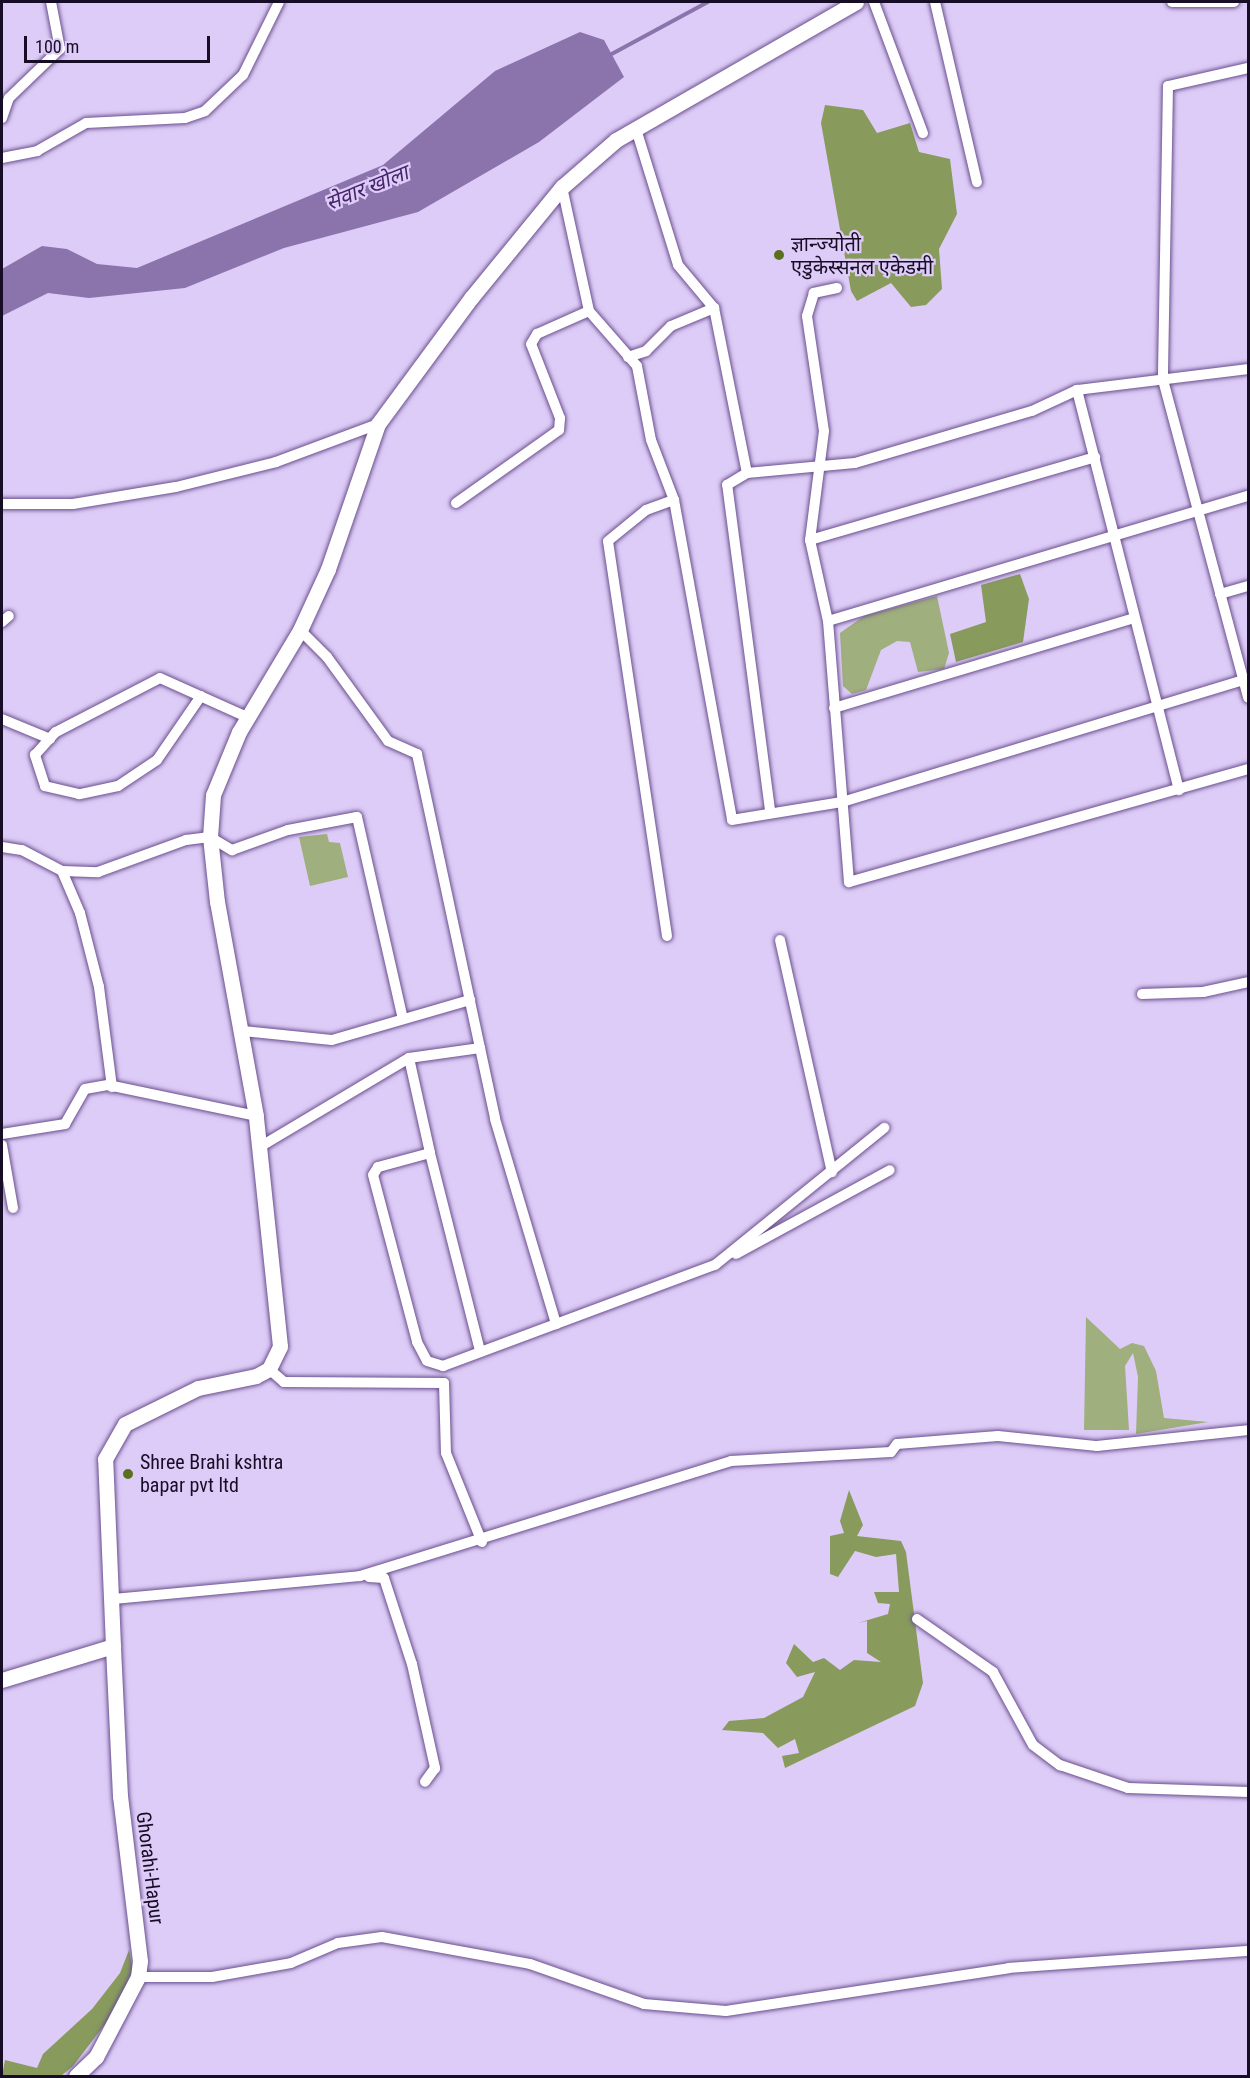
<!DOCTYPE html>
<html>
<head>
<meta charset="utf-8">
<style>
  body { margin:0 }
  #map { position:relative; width:1250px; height:2078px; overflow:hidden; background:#ddccf7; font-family:"Roboto Condensed","Noto Sans Devanagari",sans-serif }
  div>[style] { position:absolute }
  .green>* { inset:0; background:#9faf7d }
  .forest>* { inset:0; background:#889b5d }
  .water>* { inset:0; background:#8b73ac }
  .stream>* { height:4px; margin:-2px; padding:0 2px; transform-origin:2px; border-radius:2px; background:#8b73ac }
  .roads { filter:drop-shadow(0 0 2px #6a4f8e) drop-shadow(0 0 2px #6a4f8e) }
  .street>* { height:10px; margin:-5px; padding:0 5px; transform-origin:5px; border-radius:5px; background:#fff }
  .secondary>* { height:15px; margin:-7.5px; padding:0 7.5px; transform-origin:7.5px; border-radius:7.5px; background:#fff }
  .dots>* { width:16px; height:16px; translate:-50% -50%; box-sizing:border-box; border:3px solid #ddccf7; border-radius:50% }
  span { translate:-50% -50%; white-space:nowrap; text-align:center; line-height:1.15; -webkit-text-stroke:4.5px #ddccf7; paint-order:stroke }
  .poi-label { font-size:20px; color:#180d26 }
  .left { translate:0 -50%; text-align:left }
  .street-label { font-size:20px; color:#180d26 }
  .water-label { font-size:21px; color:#46246a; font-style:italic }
  .frame { position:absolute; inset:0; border:3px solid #180d26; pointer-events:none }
  .scale { position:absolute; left:24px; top:36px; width:186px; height:27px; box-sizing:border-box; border:3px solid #180d26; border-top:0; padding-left:8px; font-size:18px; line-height:21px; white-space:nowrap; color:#180d26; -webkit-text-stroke:4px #ddccf7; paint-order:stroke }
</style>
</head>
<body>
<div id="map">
  <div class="green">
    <div style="clip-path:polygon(937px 596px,949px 653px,944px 669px,918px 672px,910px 642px,897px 641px,881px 650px,866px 690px,852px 694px,843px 686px,840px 633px,864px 616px)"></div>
    <div style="clip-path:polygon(327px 834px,329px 842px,340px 843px,348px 877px,310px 886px,299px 837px)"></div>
    <div style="clip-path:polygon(1086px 1317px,1120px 1349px,1132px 1343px,1144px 1346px,1156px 1371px,1164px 1418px,1208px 1422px,1136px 1434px,1138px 1377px,1133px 1353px,1125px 1366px,1129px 1430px,1084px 1430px)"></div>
  </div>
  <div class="forest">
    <div style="clip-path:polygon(825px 105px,863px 110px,877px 133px,910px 123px,919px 152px,950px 159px,957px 214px,939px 249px,942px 289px,926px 305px,911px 307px,891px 283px,857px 301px,851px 291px,821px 123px)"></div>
    <div style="clip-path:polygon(1020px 574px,1029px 599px,1023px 642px,956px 662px,950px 634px,986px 622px,981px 585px)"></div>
    <div style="clip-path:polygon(849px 1490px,863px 1525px,857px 1536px,901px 1541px,906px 1552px,923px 1683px,915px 1706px,785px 1768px,782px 1756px,799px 1753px,795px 1739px,778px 1748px,763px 1733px,722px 1730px,729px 1721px,764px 1718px,803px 1697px,815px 1672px,797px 1677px,786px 1663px,794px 1644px,813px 1662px,824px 1658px,840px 1670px,854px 1660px,881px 1662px,867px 1653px,867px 1621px,858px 1623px,888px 1614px,890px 1604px,878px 1603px,874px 1592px,899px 1592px,896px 1554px,876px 1557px,855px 1551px,838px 1577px,830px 1574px,830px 1536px,844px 1533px,840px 1521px)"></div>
    <div style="clip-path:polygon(129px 1950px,133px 1970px,112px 2015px,73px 2066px,61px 2076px,2px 2076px,5px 2060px,37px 2068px,43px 2054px,92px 2009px,120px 1973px)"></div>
  </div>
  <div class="water">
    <div style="clip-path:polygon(580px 32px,604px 40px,624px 77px,539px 142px,418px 212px,284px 248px,185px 288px,89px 298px,48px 293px,2px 316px,2px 269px,42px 246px,67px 249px,97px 264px,137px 268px,383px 165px,495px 71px)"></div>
  </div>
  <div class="stream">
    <div style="left:608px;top:56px;width:114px;rotate:-28.4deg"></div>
  </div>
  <div class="roads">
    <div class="street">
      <div style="left:874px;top:2px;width:140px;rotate:69.5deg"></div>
      <div style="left:935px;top:2px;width:185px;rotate:76.9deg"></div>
      <div style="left:1172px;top:2px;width:62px"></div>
      <div style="left:1248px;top:68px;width:82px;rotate:167.3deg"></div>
      <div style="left:1168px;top:86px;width:294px;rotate:91deg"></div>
      <div style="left:1163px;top:380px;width:329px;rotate:75deg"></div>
      <div style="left:2px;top:118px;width:21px;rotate:-71deg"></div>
      <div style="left:9px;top:98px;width:71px;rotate:-43.9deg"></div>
      <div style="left:60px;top:49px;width:48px;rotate:-100.8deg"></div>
      <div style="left:636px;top:129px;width:142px;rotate:72.8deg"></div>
      <div style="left:678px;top:265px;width:56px;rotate:50.1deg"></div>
      <div style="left:2px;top:158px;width:36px;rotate:-11deg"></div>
      <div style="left:37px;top:151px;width:56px;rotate:-29.7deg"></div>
      <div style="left:86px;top:123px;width:99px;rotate:-2.9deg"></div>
      <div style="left:185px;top:118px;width:21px;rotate:-19deg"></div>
      <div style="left:205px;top:111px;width:52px;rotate:-43.5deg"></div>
      <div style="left:243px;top:75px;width:81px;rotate:-63.7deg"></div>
      <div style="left:562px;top:187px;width:127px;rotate:77.7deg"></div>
      <div style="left:837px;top:288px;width:24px;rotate:168deg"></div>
      <div style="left:814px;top:293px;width:24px;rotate:107deg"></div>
      <div style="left:807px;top:316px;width:116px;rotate:81.6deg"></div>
      <div style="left:824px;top:431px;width:110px;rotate:97.3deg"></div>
      <div style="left:810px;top:540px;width:83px;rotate:77.5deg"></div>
      <div style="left:828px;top:621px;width:262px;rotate:85.4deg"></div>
      <div style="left:849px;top:882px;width:415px;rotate:-15.8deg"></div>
      <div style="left:628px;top:357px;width:19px;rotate:-18deg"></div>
      <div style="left:646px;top:351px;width:35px;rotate:-45deg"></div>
      <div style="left:671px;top:326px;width:47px;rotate:-22.7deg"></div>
      <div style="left:714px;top:308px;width:168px;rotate:78.7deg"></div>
      <div style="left:1077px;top:390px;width:413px;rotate:75.7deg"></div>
      <div style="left:456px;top:503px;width:126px;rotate:-35.3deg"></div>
      <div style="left:559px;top:430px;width:12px;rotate:-85deg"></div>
      <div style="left:560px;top:418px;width:79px;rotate:-111.4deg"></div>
      <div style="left:531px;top:344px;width:12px;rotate:-59deg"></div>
      <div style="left:537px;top:334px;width:57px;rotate:-23.9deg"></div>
      <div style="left:589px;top:311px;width:73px;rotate:48.9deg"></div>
      <div style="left:637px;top:366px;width:75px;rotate:79.3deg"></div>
      <div style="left:651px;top:440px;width:64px;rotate:69deg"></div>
      <div style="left:674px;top:500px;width:325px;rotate:79.7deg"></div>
      <div style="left:732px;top:820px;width:111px;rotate:-9.3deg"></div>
      <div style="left:842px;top:802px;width:424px;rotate:-16.9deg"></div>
      <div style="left:2px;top:504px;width:71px"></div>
      <div style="left:73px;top:504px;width:104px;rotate:-9.4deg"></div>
      <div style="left:176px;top:487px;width:103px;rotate:-14deg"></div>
      <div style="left:276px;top:462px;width:109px;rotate:-20.4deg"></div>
      <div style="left:810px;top:540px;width:297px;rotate:-16.2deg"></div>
      <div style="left:1220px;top:594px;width:29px;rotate:-16deg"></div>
      <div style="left:828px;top:621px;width:438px;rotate:-16.6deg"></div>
      <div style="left:2px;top:622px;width:9px;rotate:-41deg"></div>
      <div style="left:300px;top:630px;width:38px;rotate:45deg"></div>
      <div style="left:327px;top:657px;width:104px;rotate:54deg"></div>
      <div style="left:388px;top:741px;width:32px;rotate:24deg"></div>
      <div style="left:417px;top:754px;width:373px;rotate:77.9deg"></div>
      <div style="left:495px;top:1119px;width:214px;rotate:73.4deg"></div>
      <div style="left:201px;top:696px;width:78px;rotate:124.5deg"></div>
      <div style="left:157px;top:760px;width:47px;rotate:146.3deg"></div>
      <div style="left:118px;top:786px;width:40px;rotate:168deg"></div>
      <div style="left:79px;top:794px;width:35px;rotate:-167deg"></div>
      <div style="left:45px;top:786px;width:33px;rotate:-108deg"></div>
      <div style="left:35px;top:755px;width:31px;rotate:-48deg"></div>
      <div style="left:56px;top:732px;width:117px;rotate:-27.4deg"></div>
      <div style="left:160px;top:678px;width:98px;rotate:24.2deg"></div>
      <div style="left:834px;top:708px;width:310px;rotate:-16.7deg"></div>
      <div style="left:2px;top:719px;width:52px;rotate:22.6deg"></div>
      <div style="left:770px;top:810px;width:328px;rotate:-97.5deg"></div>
      <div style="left:727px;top:485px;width:23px;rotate:-31deg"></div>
      <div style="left:747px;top:473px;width:108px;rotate:-5.3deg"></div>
      <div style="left:855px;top:463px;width:184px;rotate:-16.4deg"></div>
      <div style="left:1032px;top:411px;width:50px;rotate:-25deg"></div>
      <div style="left:1077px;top:390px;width:172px;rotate:-7deg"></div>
      <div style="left:2px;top:847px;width:20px;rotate:9deg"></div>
      <div style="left:22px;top:850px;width:45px;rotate:27.7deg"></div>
      <div style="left:62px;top:871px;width:36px;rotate:2deg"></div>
      <div style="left:98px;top:872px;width:94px;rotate:-20deg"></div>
      <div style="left:186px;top:840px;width:24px;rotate:-7deg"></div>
      <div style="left:210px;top:837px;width:26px;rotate:31deg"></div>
      <div style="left:232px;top:850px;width:59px;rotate:-19.7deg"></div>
      <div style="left:288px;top:830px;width:70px;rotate:-10.7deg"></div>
      <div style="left:357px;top:817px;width:207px;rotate:77.2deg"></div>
      <div style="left:62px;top:871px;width:46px;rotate:66.8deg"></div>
      <div style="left:80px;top:913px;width:76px;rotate:75.6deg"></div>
      <div style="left:99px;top:987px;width:101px;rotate:82.6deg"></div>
      <div style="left:667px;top:936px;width:399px;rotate:-98.5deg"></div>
      <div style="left:608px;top:541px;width:49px;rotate:-39.2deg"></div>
      <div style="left:646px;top:510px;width:30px;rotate:-20deg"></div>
      <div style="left:780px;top:940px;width:238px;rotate:77.4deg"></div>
      <div style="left:1142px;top:994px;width:61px;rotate:-1.9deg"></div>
      <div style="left:1203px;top:992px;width:46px;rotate:-12.5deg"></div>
      <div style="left:243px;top:1031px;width:89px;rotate:5.8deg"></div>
      <div style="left:332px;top:1040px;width:144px;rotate:-16.2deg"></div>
      <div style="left:409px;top:1058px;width:97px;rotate:77.5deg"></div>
      <div style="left:2px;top:1134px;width:64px;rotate:-9deg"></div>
      <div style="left:65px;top:1124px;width:40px;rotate:-60.3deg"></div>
      <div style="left:85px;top:1089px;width:23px;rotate:-10deg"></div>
      <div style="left:108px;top:1085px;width:151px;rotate:11.8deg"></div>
      <div style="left:2px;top:1145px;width:64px;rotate:80.1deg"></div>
      <div style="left:258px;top:1148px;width:176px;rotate:-30.8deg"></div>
      <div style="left:409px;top:1058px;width:72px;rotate:-8deg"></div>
      <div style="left:736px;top:1254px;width:175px;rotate:-28.6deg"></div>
      <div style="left:479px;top:1347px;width:200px;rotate:-104.2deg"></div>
      <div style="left:430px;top:1153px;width:54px;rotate:164.9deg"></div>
      <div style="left:378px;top:1167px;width:9px;rotate:122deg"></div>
      <div style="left:373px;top:1175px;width:173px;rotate:75.2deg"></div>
      <div style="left:417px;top:1342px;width:21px;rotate:62deg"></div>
      <div style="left:427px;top:1361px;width:17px;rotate:17deg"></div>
      <div style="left:443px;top:1366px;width:290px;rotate:-20.4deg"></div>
      <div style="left:715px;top:1265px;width:218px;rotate:-39deg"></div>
      <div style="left:269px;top:1369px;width:20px;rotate:41deg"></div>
      <div style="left:284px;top:1382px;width:160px;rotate:0.4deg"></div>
      <div style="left:444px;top:1383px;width:70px;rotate:88.4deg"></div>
      <div style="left:446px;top:1453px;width:96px;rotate:68deg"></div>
      <div style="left:369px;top:1577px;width:15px;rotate:4deg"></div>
      <div style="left:384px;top:1578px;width:90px;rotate:72deg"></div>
      <div style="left:412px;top:1664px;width:107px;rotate:77.5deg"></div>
      <div style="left:435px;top:1768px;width:17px;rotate:126deg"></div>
      <div style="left:113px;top:1599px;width:248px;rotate:-5.3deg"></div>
      <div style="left:360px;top:1576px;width:388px;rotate:-17.2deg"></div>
      <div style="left:731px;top:1461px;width:160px;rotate:-3.2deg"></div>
      <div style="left:891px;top:1452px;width:10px;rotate:-53deg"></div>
      <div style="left:897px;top:1444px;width:101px;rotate:-4.5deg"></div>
      <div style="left:998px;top:1436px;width:100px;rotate:5.8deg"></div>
      <div style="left:1097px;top:1446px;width:152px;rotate:-6deg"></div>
      <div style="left:917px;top:1619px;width:93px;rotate:34.9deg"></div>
      <div style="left:993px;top:1672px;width:83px;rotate:61.3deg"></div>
      <div style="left:1033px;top:1745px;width:34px;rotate:37deg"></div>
      <div style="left:1060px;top:1765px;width:72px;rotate:18.7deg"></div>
      <div style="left:1128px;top:1788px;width:120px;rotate:1.9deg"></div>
      <div style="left:138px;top:1977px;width:74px"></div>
      <div style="left:212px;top:1977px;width:80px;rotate:-10deg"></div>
      <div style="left:291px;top:1963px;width:51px;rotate:-23.1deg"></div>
      <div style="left:338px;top:1943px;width:44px;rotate:-7.8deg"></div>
      <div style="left:382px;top:1937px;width:150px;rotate:10.3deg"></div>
      <div style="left:530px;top:1964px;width:121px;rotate:19.3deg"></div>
      <div style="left:644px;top:2004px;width:82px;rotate:4.9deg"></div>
      <div style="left:726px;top:2011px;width:286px;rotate:-8.6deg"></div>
      <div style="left:1009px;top:1968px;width:240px;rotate:-4.1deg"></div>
    </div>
    <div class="secondary">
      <div style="left:2px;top:1680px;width:116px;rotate:-17deg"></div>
      <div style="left:113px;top:1646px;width:187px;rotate:-92.4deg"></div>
      <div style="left:105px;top:1459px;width:40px;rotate:-60.3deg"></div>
      <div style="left:125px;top:1424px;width:81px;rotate:-26.3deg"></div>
      <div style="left:198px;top:1388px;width:59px;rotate:-11.7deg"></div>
      <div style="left:256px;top:1376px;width:15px;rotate:-28deg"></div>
      <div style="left:269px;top:1369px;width:25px;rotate:-64deg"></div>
      <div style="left:280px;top:1346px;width:231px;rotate:-96deg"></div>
      <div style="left:256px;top:1116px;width:218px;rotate:-100.3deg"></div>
      <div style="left:217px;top:902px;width:65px;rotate:-96.1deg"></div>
      <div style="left:210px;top:837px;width:42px;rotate:-85.9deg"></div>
      <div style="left:213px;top:795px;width:68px;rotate:-67.6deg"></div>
      <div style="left:239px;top:732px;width:119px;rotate:-59.1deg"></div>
      <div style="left:300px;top:630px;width:67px;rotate:-65.3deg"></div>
      <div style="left:328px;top:569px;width:153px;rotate:-71deg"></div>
      <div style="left:378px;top:424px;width:157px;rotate:-53.6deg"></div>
      <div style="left:471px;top:298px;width:144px;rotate:-50.7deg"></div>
      <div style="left:562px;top:187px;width:72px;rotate:-41deg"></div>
      <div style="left:616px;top:140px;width:277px;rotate:-29.9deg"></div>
      <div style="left:76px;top:2076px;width:28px;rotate:-44deg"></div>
      <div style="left:96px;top:2057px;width:90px;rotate:-62.3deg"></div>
      <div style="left:138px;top:1977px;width:16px;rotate:-83deg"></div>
      <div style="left:140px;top:1961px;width:166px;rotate:-96.9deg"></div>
      <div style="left:120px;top:1796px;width:150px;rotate:-92.7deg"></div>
    </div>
  </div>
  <div class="dots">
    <div style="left:779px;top:255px;background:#5b701f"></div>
    <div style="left:128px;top:1474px;background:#5b701f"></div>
  </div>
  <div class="poi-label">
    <span class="left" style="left:791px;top:256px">ज्ञान्ज्योती<br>एडुकेस्सनल एकेडमी</span>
    <span class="left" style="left:140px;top:1474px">Shree Brahi kshtra<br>bapar pvt ltd</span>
  </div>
  <div class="street-label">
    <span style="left:150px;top:1868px;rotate:83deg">Ghorahi-Hapur</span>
  </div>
  <div class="water-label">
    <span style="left:367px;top:188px;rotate:-22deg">सेवार खोला</span>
  </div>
  <div class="frame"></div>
  <div class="scale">100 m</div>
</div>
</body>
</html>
